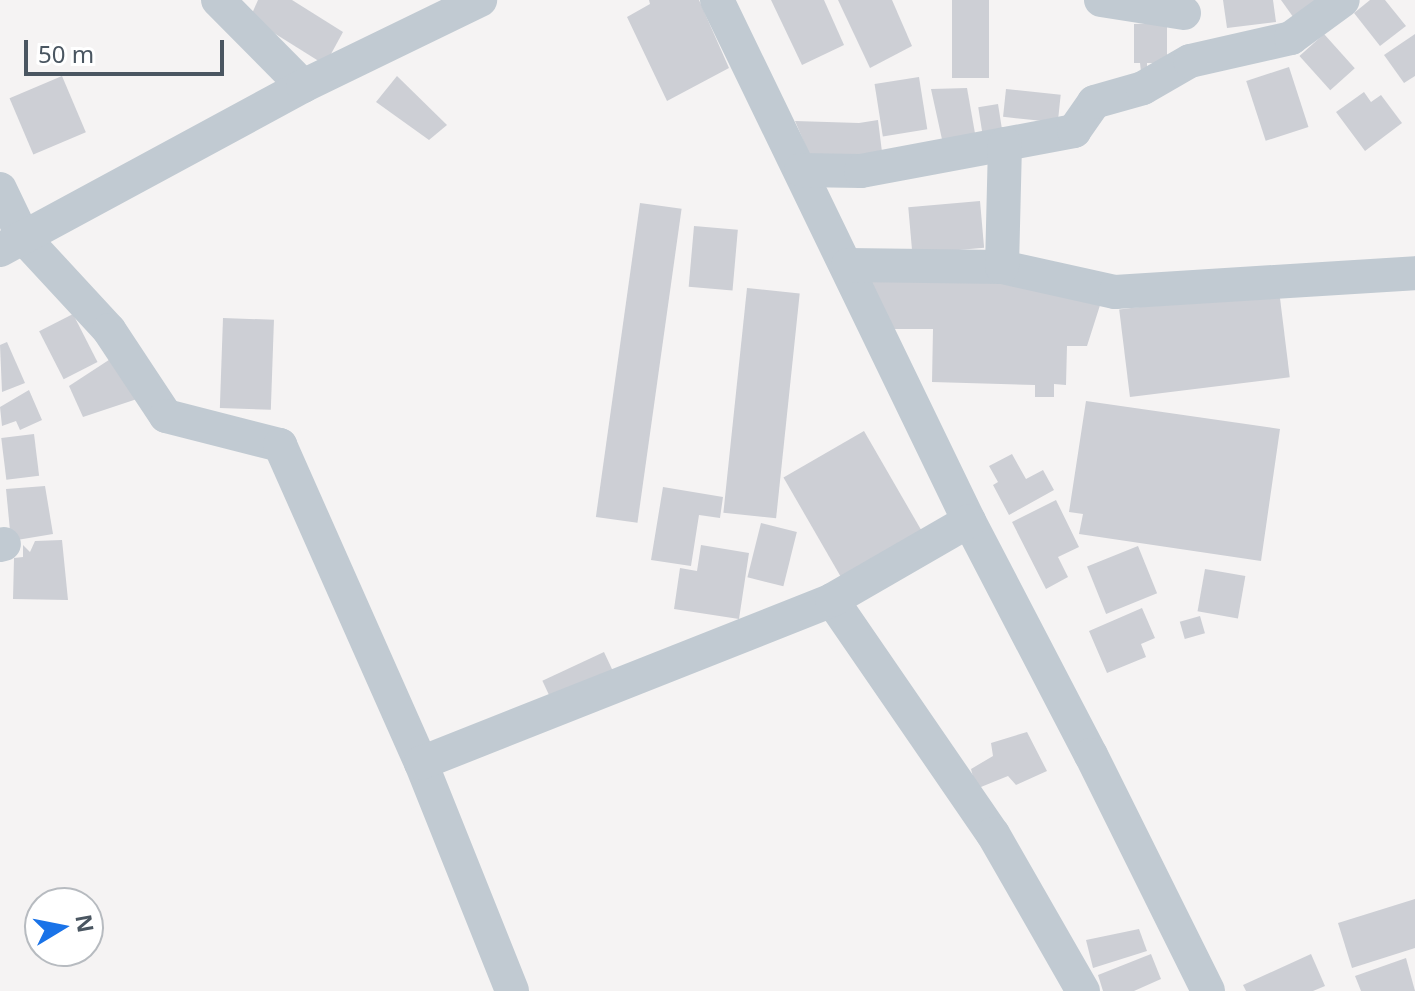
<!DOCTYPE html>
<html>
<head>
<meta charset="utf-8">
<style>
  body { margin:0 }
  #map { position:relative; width:1415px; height:991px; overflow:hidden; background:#f5f3f3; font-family:"Noto Sans",sans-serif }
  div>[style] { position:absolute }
  .building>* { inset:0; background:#cdcfd5; transform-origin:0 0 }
  .minor>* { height:34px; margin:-17px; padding:0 17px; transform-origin:17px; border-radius:17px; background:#c1cad2 }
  span { translate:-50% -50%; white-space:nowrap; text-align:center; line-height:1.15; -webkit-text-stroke:6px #fff; paint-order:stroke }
  .north { position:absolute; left:24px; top:887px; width:80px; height:80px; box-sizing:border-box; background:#fff; border:2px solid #b7bbc0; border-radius:50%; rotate:80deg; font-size:22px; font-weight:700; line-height:32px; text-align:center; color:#4a5661 }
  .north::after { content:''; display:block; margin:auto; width:28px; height:36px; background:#1a73e8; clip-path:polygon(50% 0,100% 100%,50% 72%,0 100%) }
  .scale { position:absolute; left:24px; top:40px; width:200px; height:36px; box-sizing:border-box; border:4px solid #4a5661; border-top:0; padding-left:10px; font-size:24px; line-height:28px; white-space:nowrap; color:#4a5661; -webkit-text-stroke:6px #fff; paint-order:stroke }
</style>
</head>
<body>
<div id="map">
  <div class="building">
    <div style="clip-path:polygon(258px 0,292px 0,343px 32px,325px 65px,250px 18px)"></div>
    <div style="clip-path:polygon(649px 0,699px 0,729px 68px,667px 101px,627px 17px,650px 4px)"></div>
    <div style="clip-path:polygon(771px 0,824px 0,844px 45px,802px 65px)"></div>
    <div style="clip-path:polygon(838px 0,892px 0,912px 46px,870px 68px)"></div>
    <div style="left:952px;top:0;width:37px;height:78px"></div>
    <div style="clip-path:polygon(1223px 0,1273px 0,1276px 22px,1227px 28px)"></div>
    <div style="clip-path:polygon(1281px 0,1327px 0,1296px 21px)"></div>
    <div style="clip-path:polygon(1370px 0,1385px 0,1406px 26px,1380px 46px,1354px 13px)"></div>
    <div style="clip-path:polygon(1167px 23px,1167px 63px,1147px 63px,1147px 72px,1141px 72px,1140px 63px,1134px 63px,1134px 24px)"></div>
    <div style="left:1324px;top:34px;width:46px;height:33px;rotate:48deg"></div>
    <div style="clip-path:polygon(1415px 34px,1415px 76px,1404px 83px,1384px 55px)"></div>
    <div style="left:1289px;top:67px;width:63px;height:45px;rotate:72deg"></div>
    <div style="left:62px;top:76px;width:61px;height:57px;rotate:67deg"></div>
    <div style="clip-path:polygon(397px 76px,447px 125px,429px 140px,376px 102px)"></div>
    <div style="left:919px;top:77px;width:53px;height:45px;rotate:81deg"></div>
    <div style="clip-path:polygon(967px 88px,976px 139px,943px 144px,931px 89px)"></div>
    <div style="left:1006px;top:89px;width:55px;height:28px;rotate:6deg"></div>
    <div style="clip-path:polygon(1364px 92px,1371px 102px,1381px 95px,1402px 123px,1365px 151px,1336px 112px)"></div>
    <div style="left:998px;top:104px;width:25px;height:20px;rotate:81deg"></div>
    <div style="clip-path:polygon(878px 120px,883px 160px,813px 163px,795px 121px,859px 123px)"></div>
    <div style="left:980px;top:201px;width:47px;height:72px;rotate:85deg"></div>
    <div style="left:640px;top:203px;width:42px;height:317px;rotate:8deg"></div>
    <div style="left:694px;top:226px;width:44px;height:61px;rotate:5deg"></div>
    <div style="clip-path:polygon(868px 276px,988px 278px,1102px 299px,1087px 346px,1067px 346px,1066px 385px,1054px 384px,1054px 397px,1035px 397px,1035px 385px,932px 382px,933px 329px,892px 329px)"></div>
    <div style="left:747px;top:288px;width:53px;height:226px;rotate:6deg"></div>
    <div style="left:1279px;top:290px;width:88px;height:161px;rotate:83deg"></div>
    <div style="left:73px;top:314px;width:54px;height:38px;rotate:63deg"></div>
    <div style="left:223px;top:318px;width:51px;height:90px;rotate:2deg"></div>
    <div style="clip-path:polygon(7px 342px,25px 383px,2px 392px,0 345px)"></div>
    <div style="clip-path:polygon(118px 354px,137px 399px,83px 417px,69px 386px)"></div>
    <div style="clip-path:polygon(29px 390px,42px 420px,20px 430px,16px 421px,2px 426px,0 407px)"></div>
    <div style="clip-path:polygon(1086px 401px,1280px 429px,1261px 561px,1079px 534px,1083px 514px,1069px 512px)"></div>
    <div style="left:864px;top:431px;width:125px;height:93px;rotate:60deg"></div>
    <div style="left:34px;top:434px;width:42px;height:33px;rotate:83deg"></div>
    <div style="clip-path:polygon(1012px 454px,1026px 479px,1043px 470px,1054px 490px,1009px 515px,993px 485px,998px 482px,989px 466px)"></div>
    <div style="clip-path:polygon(45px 486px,53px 534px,11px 541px,6px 489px)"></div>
    <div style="clip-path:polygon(663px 487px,723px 497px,720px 518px,699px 515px,691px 566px,651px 560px)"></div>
    <div style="clip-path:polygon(1056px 500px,1079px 547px,1058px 557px,1068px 577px,1046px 589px,1012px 522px)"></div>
    <div style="left:761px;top:523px;width:37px;height:56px;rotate:14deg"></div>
    <div style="clip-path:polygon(62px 540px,68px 600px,13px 599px,14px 558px,23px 557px,23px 545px,30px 552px,35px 541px)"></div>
    <div style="clip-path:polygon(701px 545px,749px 553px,739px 619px,674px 609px,680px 568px,697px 571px)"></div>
    <div style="left:1138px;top:546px;width:51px;height:55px;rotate:68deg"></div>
    <div style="left:1205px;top:569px;width:41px;height:43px;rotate:10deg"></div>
    <div style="clip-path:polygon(1142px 608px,1155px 638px,1141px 644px,1146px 657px,1107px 673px,1089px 631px)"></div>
    <div style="left:1200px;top:616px;width:18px;height:21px;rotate:74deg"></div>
    <div style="left:604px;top:652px;width:26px;height:68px;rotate:65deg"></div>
    <div style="clip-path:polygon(1027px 732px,1047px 771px,1016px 785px,1008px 776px,976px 789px,971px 769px,993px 756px,991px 743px)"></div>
    <div style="clip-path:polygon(1415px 899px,1415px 948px,1352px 968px,1338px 923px)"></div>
    <div style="clip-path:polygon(1139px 929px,1147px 951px,1093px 968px,1086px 940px)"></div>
    <div style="clip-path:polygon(1151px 954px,1161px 979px,1134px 991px,1103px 991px,1098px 975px)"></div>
    <div style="clip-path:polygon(1311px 954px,1325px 986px,1313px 991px,1246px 991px,1243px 985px)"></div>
    <div style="clip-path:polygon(1406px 958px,1415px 991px,1361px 991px,1355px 976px)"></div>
  </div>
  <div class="minor">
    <div style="left:218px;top:0;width:121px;rotate:45.3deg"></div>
    <div style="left:717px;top:0;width:579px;rotate:64.19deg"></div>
    <div style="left:969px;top:521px;width:264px;rotate:62.5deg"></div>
    <div style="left:1091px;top:755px;width:263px;rotate:63.6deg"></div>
    <div style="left:1101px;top:0;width:84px;rotate:8.9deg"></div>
    <div style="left:801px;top:170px;width:60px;rotate:1deg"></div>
    <div style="left:861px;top:171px;width:217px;rotate:-10.6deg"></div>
    <div style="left:1074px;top:131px;width:35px;rotate:-55deg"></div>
    <div style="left:1094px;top:102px;width:51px;rotate:-15.9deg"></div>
    <div style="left:1143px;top:88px;width:54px;rotate:-29.9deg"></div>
    <div style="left:1190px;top:61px;width:104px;rotate:-12.8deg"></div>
    <div style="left:1291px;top:38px;width:64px;rotate:-36.2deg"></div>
    <div style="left:0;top:189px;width:53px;rotate:64.4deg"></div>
    <div style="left:23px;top:237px;width:127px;rotate:47.2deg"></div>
    <div style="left:109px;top:330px;width:103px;rotate:56.5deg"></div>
    <div style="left:166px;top:416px;width:118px;rotate:14.3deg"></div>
    <div style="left:280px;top:445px;width:348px;rotate:66.1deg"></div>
    <div style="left:421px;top:763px;width:245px;rotate:68.2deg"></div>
    <div style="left:0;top:250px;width:345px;rotate:-28.4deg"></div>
    <div style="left:303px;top:86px;width:197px;rotate:-25.9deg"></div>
    <div style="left:848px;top:265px;width:154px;rotate:0.7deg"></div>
    <div style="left:1002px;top:267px;width:116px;rotate:12.5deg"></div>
    <div style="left:1115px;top:292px;width:301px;rotate:-3.6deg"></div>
    <div style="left:1002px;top:267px;width:123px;rotate:-88.6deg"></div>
    <div style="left:0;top:545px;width:4px;rotate:-14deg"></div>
    <div style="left:832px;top:600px;width:284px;rotate:55.5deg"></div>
    <div style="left:993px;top:834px;width:181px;rotate:60.2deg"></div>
    <div style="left:421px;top:763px;width:442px;rotate:-21.6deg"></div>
    <div style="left:832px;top:600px;width:158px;rotate:-30deg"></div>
  </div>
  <div class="north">N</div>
  <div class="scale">50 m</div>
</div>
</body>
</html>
